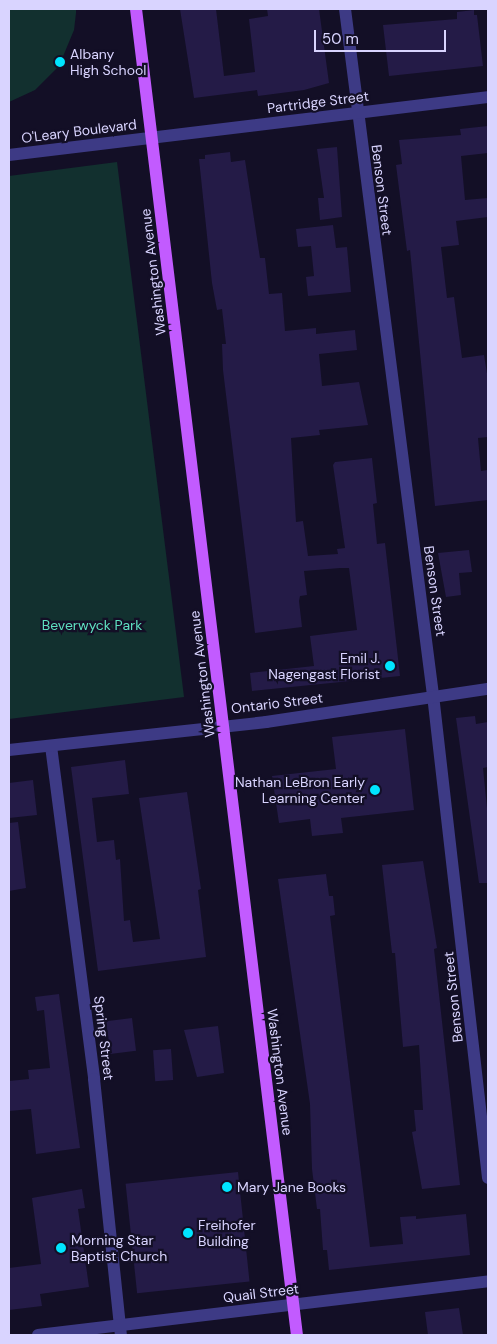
<!DOCTYPE html>
<html>
<head>
<meta charset="utf-8">
<style>
  body { margin:0 }
  #map { position:relative; width:497px; height:1344px; overflow:hidden; background:#130f26; font-family:"DM Sans",sans-serif }
  div>[style] { position:absolute }
  .green>* { inset:0; background:#12302f }
  .building>* { inset:0; background:#241b47; transform-origin:0 0 }
  .minor>* { height:12px; margin:-6px; padding:0 6px; transform-origin:6px; border-radius:6px; background:#3d3a85 }
  .tertiary>* { height:12px; margin:-6px; padding:0 6px; transform-origin:6px; border-radius:6px; background:#3d3a85 }
  .primary>* { height:12px; margin:-6px; padding:0 6px; transform-origin:6px; border-radius:6px; background:#c25bff }
  .dots>* { width:14px; height:14px; translate:-50% -50%; box-sizing:border-box; border:2px solid #130f26; border-radius:50% }
  span { translate:-50% -50%; white-space:nowrap; text-align:center; line-height:1.15; -webkit-text-stroke:4.5px #130f26; paint-order:stroke }
  .poi-label { font-size:14px; color:#d9d4ff }
  .left { translate:0 -50%; text-align:left }
  .right { translate:-100% -50%; text-align:right }
  .street-label { font-size:14px; color:#d9d4ff }
  .park-label { font-size:14px; color:#5fe0c0 }
  .frame { position:absolute; inset:0; border:10px solid #d9d4ff; pointer-events:none }
  .scale { position:absolute; left:314px; top:30px; width:132px; height:22px; box-sizing:border-box; border:2px solid #d9d4ff; border-top:0; padding-left:6px; font-size:15px; line-height:18px; white-space:nowrap; color:#d9d4ff; -webkit-text-stroke:4px #130f26; paint-order:stroke }
</style>
</head>
<body>
<div id="map">
  <div class="green">
    <div style="clip-path:polygon(9px 9px,76px 9px,76px 13px,74px 30px,59px 66px,35px 90px,9px 102px)"></div>
    <div style="clip-path:polygon(117px 162px,184px 697px,9px 719px,9px 176px)"></div>
  </div>
  <div class="building">
    <div style="clip-path:polygon(180px 9px,216px 9px,224px 76px,255px 72px,249px 19px,268px 16px,267px 9px,319px 9px,329px 83px,304px 90px,258px 96px,257px 90px,194px 98px)"></div>
    <div style="clip-path:polygon(474px 10px,474px 15px,477px 15px,483px 66px,389px 76px,383px 25px,457px 19px,457px 12px)"></div>
    <div style="clip-path:polygon(488px 126px,488px 153px,461px 156px,465px 200px,488px 198px,488px 217px,456px 221px,459px 245px,441px 247px,447px 298px,454px 297px,462px 358px,484px 355px,488px 380px,488px 437px,478px 438px,481px 471px,488px 470px,488px 500px,435px 506px,410px 250px,407px 251px,396px 165px,402px 164px,399px 140px,461px 135px,460px 129px)"></div>
    <div style="clip-path:polygon(337px 147px,342px 217px,320px 220px,318px 198px,324px 198px,317px 149px)"></div>
    <div style="clip-path:polygon(230px 152px,231px 162px,245px 160px,260px 258px,265px 258px,269px 294px,282px 293px,285px 331px,316px 328px,316px 334px,355px 330px,357px 350px,319px 354px,322px 386px,359px 382px,368px 425px,319px 430px,320px 435px,291px 438px,296px 522px,303px 521px,308px 556px,338px 554px,337px 549px,345px 548px,333px 465px,335px 462px,372px 458px,377px 503px,373px 504px,377px 544px,385px 543px,400px 676px,252px 691px,250px 673px,314px 666px,310px 636px,357px 630px,349px 568px,340px 568px,304px 571px,307px 595px,300px 596px,299px 601px,302px 627px,255px 633px,223px 370px,222px 344px,226px 344px,222px 309px,217px 310px,212px 283px,199px 159px,205px 159px,205px 155px)"></div>
    <div style="clip-path:polygon(333px 225px,336px 248px,347px 247px,351px 292px,308px 296px,306px 277px,314px 276px,311px 246px,298px 247px,296px 229px)"></div>
    <div style="clip-path:polygon(469px 550px,472px 572px,459px 573px,461px 595px,446px 597px,438px 553px)"></div>
    <div style="clip-path:polygon(475px 716px,476px 724px,488px 722px,488px 767px,483px 768px,488px 818px,488px 883px,479px 883px,456px 718px)"></div>
    <div style="clip-path:polygon(405px 729px,414px 810px,341px 818px,343px 833px,312px 836px,310px 819px,279px 823px,272px 776px,336px 769px,332px 737px)"></div>
    <div style="clip-path:polygon(125px 760px,129px 794px,92px 798px,97px 842px,114px 840px,116px 860px,120px 859px,124px 921px,130px 920px,133px 942px,160px 939px,139px 798px,187px 792px,201px 889px,198px 890px,206px 957px,98px 971px,71px 767px)"></div>
    <div style="clip-path:polygon(33px 780px,37px 815px,9px 818px,9px 783px)"></div>
    <div style="clip-path:polygon(18px 822px,26px 888px,9px 891px,9px 823px)"></div>
    <div style="clip-path:polygon(423px 861px,437px 948px,434px 949px,460px 1185px,422px 1189px,412px 1132px,416px 1131px,414px 1110px,423px 1110px,419px 1045px,403px 1047px,395px 953px,392px 953px,382px 865px)"></div>
    <div style="clip-path:polygon(326px 874px,329px 896px,333px 896px,335px 915px,330px 916px,370px 1247px,403px 1244px,400px 1217px,416px 1216px,416px 1219px,466px 1214px,470px 1255px,329px 1270px,327px 1250px,323px 1250px,320px 1209px,317px 1209px,312px 1169px,310px 1104px,278px 879px)"></div>
    <div style="clip-path:polygon(59px 994px,80px 1148px,36px 1154px,31px 1109px,9px 1111px,9px 1081px,29px 1079px,28px 1070px,50px 1068px,44px 1010px,37px 1011px,35px 997px)"></div>
    <div style="left:132px;top:1018px;width:33px;height:26px;rotate:83deg"></div>
    <div style="clip-path:polygon(218px 1026px,224px 1073px,197px 1077px,184px 1030px)"></div>
    <div style="left:171px;top:1049px;width:31px;height:18px;rotate:86deg"></div>
    <div style="left:238px;top:1172px;width:110px;height:113px;rotate:84deg"></div>
    <div style="clip-path:polygon(82px 1189px,85px 1208px,78px 1209px,89px 1287px,40px 1294px,42px 1306px,9px 1310px,9px 1268px,41px 1264px,32px 1198px)"></div>
    <div style="clip-path:polygon(459px 1308px,463px 1335px,428px 1335px,425px 1312px)"></div>
  </div>
  <div class="minor">
    <div style="left:345px;top:9px;width:692px;rotate:82.69deg"></div>
    <div style="left:433px;top:695px;width:486px;rotate:83.5deg"></div>
    <div style="left:9px;top:155px;width:482px;rotate:-6.9deg"></div>
    <div style="left:51px;top:746px;width:336px;rotate:82.6deg"></div>
    <div style="left:94px;top:1079px;width:257px;rotate:84deg"></div>
    <div style="left:9px;top:750px;width:259px;rotate:-6.2deg"></div>
    <div style="left:266px;top:722px;width:224px;rotate:-8.5deg"></div>
  </div>
  <div class="tertiary">
    <div style="left:38px;top:1335px;width:453px;rotate:-6.8deg"></div>
  </div>
  <div class="primary">
    <div style="left:136px;top:9px;width:1336px;rotate:83.08deg"></div>
  </div>
  <div class="dots">
    <div style="left:60px;top:62px;background:#00e5ff"></div>
    <div style="left:390px;top:666px;background:#00e5ff"></div>
    <div style="left:375px;top:790px;background:#00e5ff"></div>
    <div style="left:227px;top:1187px;background:#00e5ff"></div>
    <div style="left:188px;top:1233px;background:#00e5ff"></div>
    <div style="left:61px;top:1248px;background:#00e5ff"></div>
  </div>
  <div class="poi-label">
    <span class="left" style="left:70px;top:62px">Albany<br>High School</span>
    <span class="right" style="left:380px;top:666px">Emil J.<br>Nagengast Florist</span>
    <span class="right" style="left:365px;top:790px">Nathan LeBron Early<br>Learning Center</span>
    <span class="left" style="left:237px;top:1187px">Mary Jane Books</span>
    <span class="left" style="left:198px;top:1233px">Freihofer<br>Building</span>
    <span class="left" style="left:71px;top:1248px">Morning Star<br>Baptist Church</span>
  </div>
  <div class="street-label">
    <span style="left:318px;top:102px;rotate:-7deg">Partridge Street</span>
    <span style="left:79px;top:131px;rotate:-7deg">O'Leary Boulevard</span>
    <span style="left:382px;top:190px;rotate:83deg">Benson Street</span>
    <span style="left:153px;top:272px;rotate:-97deg">Washington Avenue</span>
    <span style="left:435px;top:591px;rotate:82deg">Benson Street</span>
    <span style="left:202px;top:674px;rotate:-97deg">Washington Avenue</span>
    <span style="left:277px;top:703px;rotate:-7deg">Ontario Street</span>
    <span style="left:453px;top:997px;rotate:-96deg">Benson Street</span>
    <span style="left:104px;top:1038px;rotate:83deg">Spring Street</span>
    <span style="left:280px;top:1072px;rotate:83deg">Washington Avenue</span>
    <span style="left:261px;top:1293px;rotate:-7deg">Quail Street</span>
  </div>
  <div class="park-label">
    <span style="left:92px;top:625px">Beverwyck Park</span>
  </div>
  <div class="frame"></div>
  <div class="scale">50 m</div>
</div>
</body>
</html>
